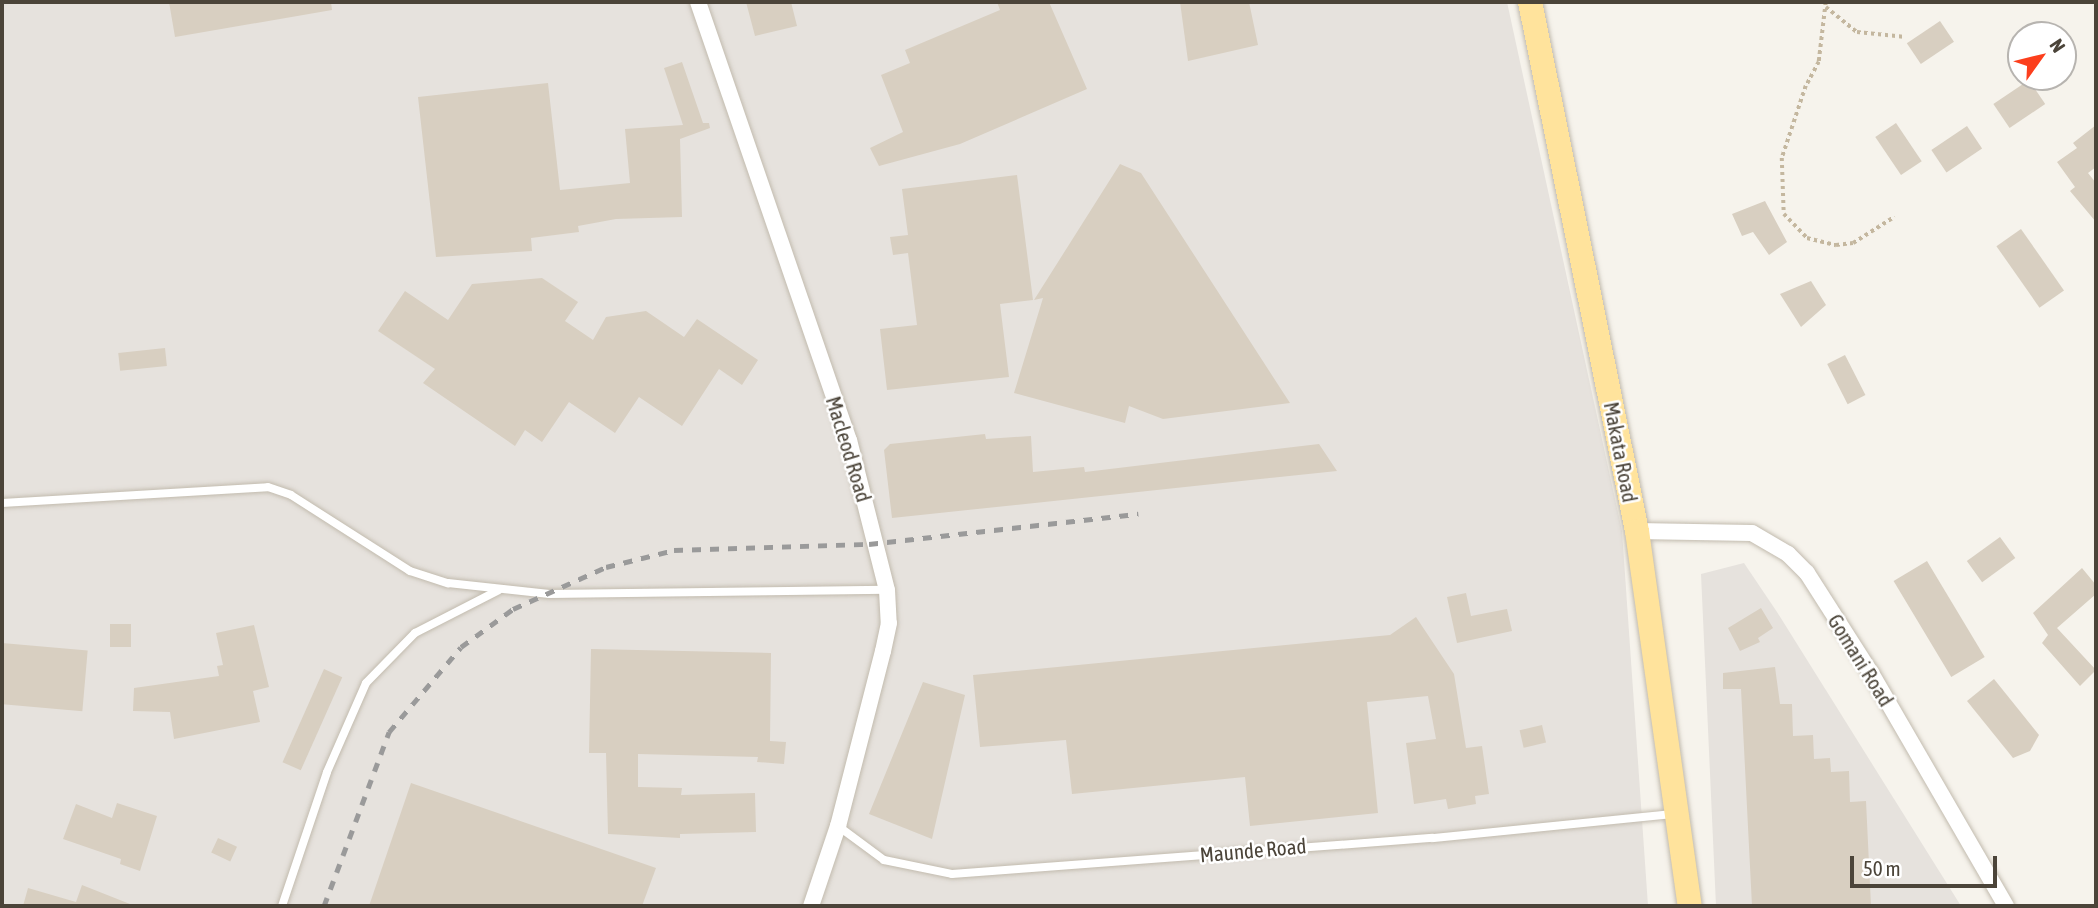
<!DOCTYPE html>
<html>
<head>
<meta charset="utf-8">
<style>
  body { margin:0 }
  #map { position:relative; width:2098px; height:908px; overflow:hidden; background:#f6f3ec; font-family:"Asap Condensed",sans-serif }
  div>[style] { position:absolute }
  .industrial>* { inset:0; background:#e6e2dd }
  .building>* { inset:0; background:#d8cfc1; transform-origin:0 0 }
  .path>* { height:3.5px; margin-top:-1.75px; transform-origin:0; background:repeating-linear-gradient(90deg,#c4b79f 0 3.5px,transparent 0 7px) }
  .roads { filter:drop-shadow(0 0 2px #c2bbae) drop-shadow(0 0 2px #c2bbae) }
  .service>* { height:8px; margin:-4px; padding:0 4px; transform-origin:4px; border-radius:4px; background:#fff }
  .minor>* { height:16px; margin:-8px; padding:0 8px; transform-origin:8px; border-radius:8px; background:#fff }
  .primary>* { height:24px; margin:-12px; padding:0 12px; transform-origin:12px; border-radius:12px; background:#ffe39c }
  .rail>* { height:5px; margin-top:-2.5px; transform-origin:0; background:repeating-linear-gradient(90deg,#9a9a9a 0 9px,transparent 0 18px) }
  span { translate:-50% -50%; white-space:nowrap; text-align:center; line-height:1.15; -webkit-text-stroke:5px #fff; paint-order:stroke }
  .street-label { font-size:21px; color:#4b4439 }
  .frame { position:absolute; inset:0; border:4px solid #4b4439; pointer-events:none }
  .north { position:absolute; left:2007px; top:21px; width:70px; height:70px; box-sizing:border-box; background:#fff; border:2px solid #b7b4b0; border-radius:50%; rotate:56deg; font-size:19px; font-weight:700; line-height:28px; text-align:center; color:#4b4439 }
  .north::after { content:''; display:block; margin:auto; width:24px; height:32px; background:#fc3f1d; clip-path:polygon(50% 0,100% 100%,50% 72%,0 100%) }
  .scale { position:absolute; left:1850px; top:856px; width:147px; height:32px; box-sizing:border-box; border:4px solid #4b4439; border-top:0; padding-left:9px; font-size:21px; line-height:24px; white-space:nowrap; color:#4b4439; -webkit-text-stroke:5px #fff; paint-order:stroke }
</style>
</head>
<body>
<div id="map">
  <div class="industrial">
    <div style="clip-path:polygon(2px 2px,1507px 2px,1622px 531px,1648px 906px,2px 906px)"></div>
    <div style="clip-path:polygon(1744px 563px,1777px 612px,1961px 906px,1716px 906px,1701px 574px)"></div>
  </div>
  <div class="building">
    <div style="clip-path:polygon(169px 2px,331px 2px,332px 10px,175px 37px)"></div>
    <div style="clip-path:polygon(746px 2px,791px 2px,797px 26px,755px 36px)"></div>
    <div style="clip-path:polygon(997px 2px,1049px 2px,1087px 89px,960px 144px,879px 166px,870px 148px,903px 132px,881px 75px,910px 63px,905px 50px,1000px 10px)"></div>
    <div style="clip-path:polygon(1180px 2px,1249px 2px,1258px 45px,1188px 61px)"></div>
    <div style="left:1940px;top:21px;width:25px;height:40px;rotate:56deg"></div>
    <div style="clip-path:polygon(682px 62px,703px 123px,709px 123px,710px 128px,680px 139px,682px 217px,616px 219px,578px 226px,579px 232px,531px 238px,532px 251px,436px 257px,418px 97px,548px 83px,560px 190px,630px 183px,625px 129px,683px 125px,664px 68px)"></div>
    <div style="left:2029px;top:80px;width:29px;height:43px;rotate:56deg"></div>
    <div style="left:1896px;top:123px;width:46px;height:25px;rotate:56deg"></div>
    <div style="clip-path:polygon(2096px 125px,2096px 167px,2088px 173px,2096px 183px,2096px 222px,2070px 191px,2075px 187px,2057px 162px,2077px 148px,2073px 143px)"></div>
    <div style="left:1967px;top:126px;width:27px;height:43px;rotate:56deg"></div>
    <div style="clip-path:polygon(1120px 164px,1141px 173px,1290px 403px,1163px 419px,1129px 406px,1125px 423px,1014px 393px,1043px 298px,1034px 300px)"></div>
    <div style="clip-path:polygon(1017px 175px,1033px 300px,1000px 304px,1009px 377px,887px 390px,880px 329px,917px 325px,908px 253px,893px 255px,890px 237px,908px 235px,902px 189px)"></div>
    <div style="clip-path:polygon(1765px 201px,1787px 242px,1769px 255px,1753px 232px,1742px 236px,1732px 214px)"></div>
    <div style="left:2021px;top:229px;width:75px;height:30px;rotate:55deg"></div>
    <div style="clip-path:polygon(542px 278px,578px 302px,565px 321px,593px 340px,606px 317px,646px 311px,684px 337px,697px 319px,758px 360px,742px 385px,719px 369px,682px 426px,639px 397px,615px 433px,569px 402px,542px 442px,525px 430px,515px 446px,423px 383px,435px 369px,378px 331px,405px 291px,448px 320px,472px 284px)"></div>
    <div style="clip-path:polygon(1811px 281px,1826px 305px,1801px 327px,1780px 294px)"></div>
    <div style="left:165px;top:348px;width:18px;height:47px;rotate:84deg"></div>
    <div style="left:1845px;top:355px;width:45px;height:20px;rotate:63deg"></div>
    <div style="clip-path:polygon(985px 434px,986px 439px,1031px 436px,1033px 472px,1084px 467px,1085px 472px,1319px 444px,1337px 471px,892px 518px,884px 450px,890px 444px)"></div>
    <div style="left:2000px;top:537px;width:26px;height:41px;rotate:54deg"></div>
    <div style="left:1927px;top:561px;width:112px;height:39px;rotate:59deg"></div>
    <div style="clip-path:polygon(2082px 568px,2096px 585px,2096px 594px,2057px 628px,2096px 670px,2080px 686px,2042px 643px,2048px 635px,2033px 613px)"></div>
    <div style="clip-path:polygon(1466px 593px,1471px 616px,1507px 609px,1512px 631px,1457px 643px,1447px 597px)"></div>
    <div style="clip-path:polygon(1761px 608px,1773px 628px,1758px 638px,1760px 642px,1740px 651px,1728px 628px)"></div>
    <div style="clip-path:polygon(1416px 617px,1454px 674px,1466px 748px,1482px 746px,1489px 794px,1475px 796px,1476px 804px,1448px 809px,1446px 799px,1414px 804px,1406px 743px,1436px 739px,1428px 696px,1367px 702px,1378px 813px,1250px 826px,1245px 777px,1072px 794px,1066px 740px,980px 747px,973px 675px,1390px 635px)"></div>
    <div style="left:110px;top:624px;width:21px;height:23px"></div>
    <div style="clip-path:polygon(254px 625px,269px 687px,253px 691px,260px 722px,174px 739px,170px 712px,133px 711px,134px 688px,219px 676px,217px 666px,223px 665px,216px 633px)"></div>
    <div style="left:2px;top:643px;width:86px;height:61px;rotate:5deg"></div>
    <div style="clip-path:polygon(591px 649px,771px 653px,770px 741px,786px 742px,784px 764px,757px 762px,758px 757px,638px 754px,638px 787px,682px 788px,681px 795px,755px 793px,756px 832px,680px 834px,680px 838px,608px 834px,606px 753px,589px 753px)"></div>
    <div style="clip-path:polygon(1775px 667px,1780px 704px,1792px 704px,1793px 736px,1813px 735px,1814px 759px,1830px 758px,1831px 772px,1849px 771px,1850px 802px,1866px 801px,1871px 906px,1752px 906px,1741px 689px,1723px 689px,1723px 673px)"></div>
    <div style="left:324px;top:669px;width:20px;height:102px;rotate:24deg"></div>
    <div style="clip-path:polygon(1994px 679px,2039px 735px,2030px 751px,2013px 758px,1967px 701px)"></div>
    <div style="clip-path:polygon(923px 682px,965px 695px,932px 839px,869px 814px)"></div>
    <div style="left:1542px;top:725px;width:18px;height:23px;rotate:77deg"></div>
    <div style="clip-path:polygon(411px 783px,656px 868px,642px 906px,369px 906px)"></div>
    <div style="clip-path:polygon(117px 803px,157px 816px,140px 871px,120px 864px,121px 859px,63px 839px,76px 804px,112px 818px)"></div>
    <div style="left:218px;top:838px;width:21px;height:16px;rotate:25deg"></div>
    <div style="clip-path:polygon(82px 885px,135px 906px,23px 906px,28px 888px,76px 902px)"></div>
  </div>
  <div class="path">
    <div style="left:1826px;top:2px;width:60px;rotate:96.7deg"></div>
    <div style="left:1819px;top:62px;width:27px;rotate:118deg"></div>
    <div style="left:1806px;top:86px;width:76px;rotate:108.4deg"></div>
    <div style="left:1782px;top:158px;width:56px;rotate:88deg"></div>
    <div style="left:1784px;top:214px;width:33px;rotate:46deg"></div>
    <div style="left:1807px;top:238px;width:30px;rotate:14deg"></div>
    <div style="left:1836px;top:245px;width:17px;rotate:-7deg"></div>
    <div style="left:1853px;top:243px;width:49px;rotate:-32.4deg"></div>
    <div style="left:1826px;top:7px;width:40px;rotate:39deg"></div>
    <div style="left:1857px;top:32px;width:49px;rotate:5.8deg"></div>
  </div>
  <div class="roads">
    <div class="service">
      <div style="left:2px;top:503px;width:266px;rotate:-3.4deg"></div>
      <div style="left:268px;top:487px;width:24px;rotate:19deg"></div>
      <div style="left:291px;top:495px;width:141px;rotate:32.6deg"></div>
      <div style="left:410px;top:571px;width:40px;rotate:18deg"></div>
      <div style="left:448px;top:583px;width:102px;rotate:6.2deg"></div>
      <div style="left:549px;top:594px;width:338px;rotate:-0.7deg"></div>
      <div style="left:838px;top:826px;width:57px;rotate:36.5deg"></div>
      <div style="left:884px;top:860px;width:69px;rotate:11.6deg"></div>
      <div style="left:952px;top:874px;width:482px;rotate:-4.3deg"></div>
      <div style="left:1433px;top:838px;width:242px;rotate:-5.7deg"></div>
      <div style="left:282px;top:906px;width:141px;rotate:-71.4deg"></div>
      <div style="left:327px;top:772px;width:97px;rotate:-66.3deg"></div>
      <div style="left:366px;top:683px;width:70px;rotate:-45.6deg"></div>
      <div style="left:415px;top:633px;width:94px;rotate:-27.1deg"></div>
    </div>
    <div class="minor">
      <div style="left:698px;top:2px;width:463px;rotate:71deg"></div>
      <div style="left:849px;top:440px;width:155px;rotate:75.8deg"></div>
      <div style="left:887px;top:590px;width:33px;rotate:87deg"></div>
      <div style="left:889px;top:623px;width:29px;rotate:102deg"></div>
      <div style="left:883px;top:651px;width:181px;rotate:104.4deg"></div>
      <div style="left:838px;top:826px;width:84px;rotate:108.6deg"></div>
      <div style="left:1637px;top:531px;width:115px;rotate:1deg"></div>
      <div style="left:1752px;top:533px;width:42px;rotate:30.3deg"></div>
      <div style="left:1788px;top:554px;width:27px;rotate:45deg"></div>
      <div style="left:1807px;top:573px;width:119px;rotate:57.4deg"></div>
      <div style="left:1871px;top:673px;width:269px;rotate:59.9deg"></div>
    </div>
    <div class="primary">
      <div style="left:1530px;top:2px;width:540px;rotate:78.57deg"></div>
      <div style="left:1637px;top:531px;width:379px;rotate:82deg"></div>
    </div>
  </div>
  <div class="rail">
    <div style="left:324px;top:906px;width:186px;rotate:-69.5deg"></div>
    <div style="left:389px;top:732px;width:111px;rotate:-49.7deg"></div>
    <div style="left:461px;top:647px;width:64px;rotate:-36.2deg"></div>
    <div style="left:513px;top:609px;width:102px;rotate:-24.3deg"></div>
    <div style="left:606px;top:567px;width:70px;rotate:-14deg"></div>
    <div style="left:674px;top:550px;width:195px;rotate:-1.8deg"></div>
    <div style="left:869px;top:544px;width:271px;rotate:-6.4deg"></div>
  </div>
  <div class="street-label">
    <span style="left:849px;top:449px;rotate:73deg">Macleod Road</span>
    <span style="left:1621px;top:452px;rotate:79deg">Makata Road</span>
    <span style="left:1861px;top:660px;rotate:58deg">Gomani Road</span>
    <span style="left:1253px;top:850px;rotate:-5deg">Maunde Road</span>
  </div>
  <div class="frame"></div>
  <div class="north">N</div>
  <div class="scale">50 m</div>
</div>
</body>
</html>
